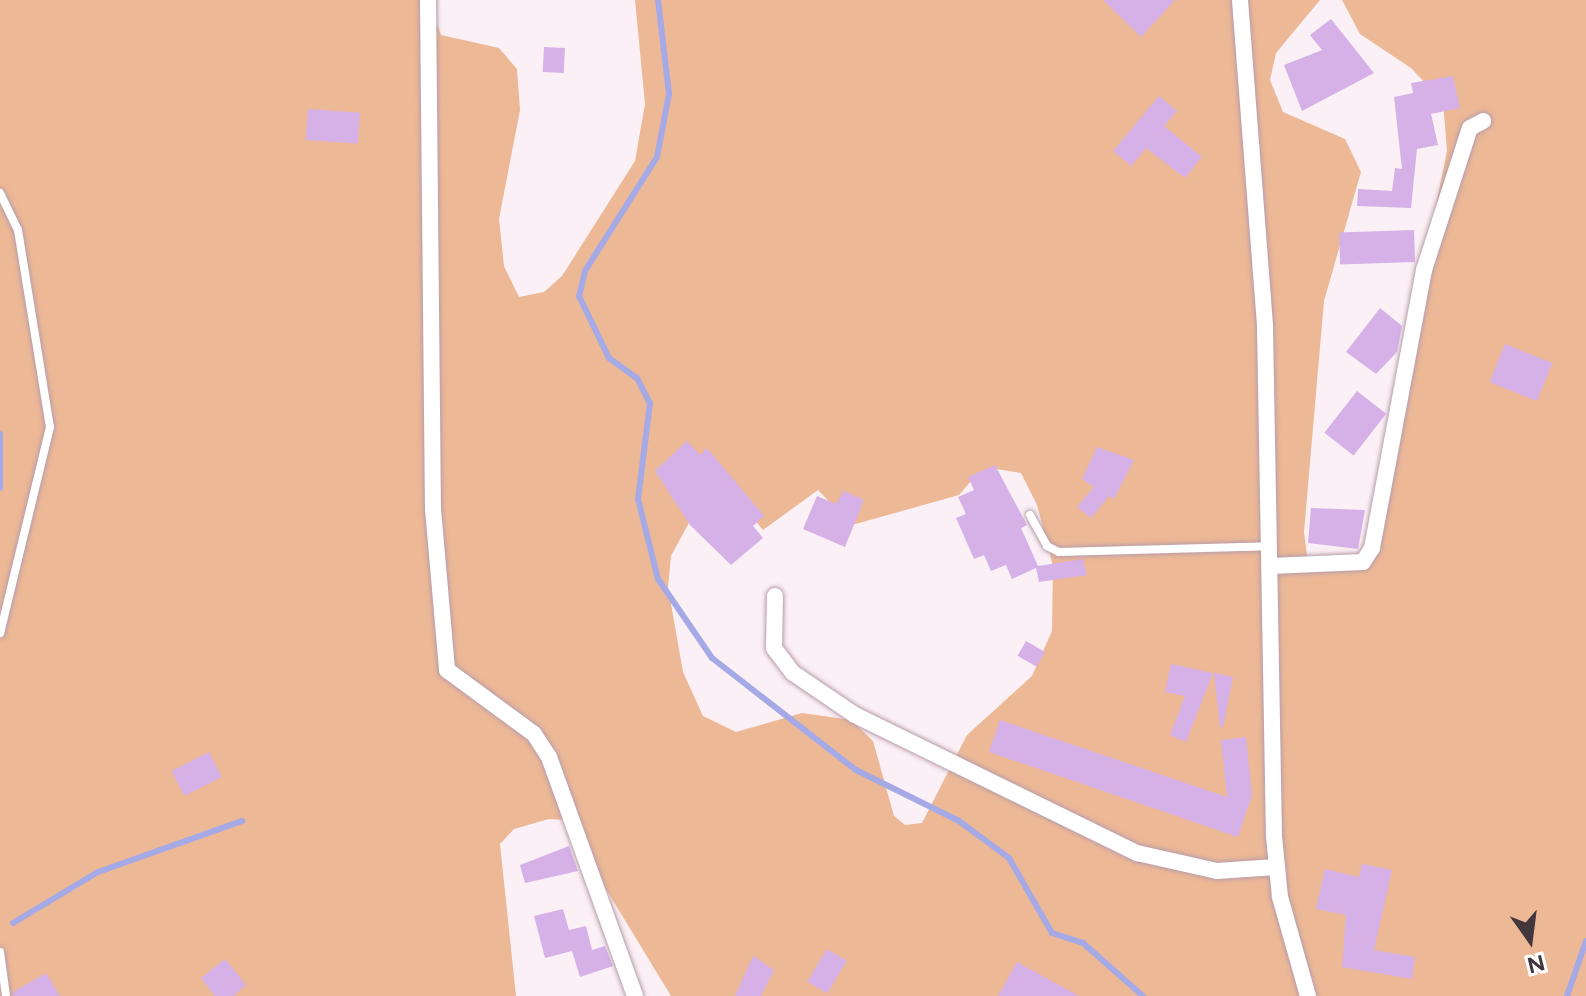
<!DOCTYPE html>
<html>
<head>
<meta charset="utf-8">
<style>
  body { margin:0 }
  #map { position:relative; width:1586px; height:996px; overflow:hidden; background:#fbf0f5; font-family:Figtree,sans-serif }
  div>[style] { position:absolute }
  .green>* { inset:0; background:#edb896 }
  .stream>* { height:6px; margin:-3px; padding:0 3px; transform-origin:3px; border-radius:3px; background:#a5aae6 }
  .building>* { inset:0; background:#d5b1e8; transform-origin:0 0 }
  .roads { filter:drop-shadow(0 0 2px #b89daa) drop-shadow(0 0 2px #b89daa) }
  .lane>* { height:8px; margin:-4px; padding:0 4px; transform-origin:4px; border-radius:4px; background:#fff }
  .street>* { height:16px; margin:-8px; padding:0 8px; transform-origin:8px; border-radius:8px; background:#fff }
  span { translate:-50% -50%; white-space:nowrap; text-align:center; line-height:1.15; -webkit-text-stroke:7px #fff; paint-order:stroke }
  .north { position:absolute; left:1490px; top:900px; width:80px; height:80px; -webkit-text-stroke:6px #fff; paint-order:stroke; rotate:166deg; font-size:22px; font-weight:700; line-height:32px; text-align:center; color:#41363b }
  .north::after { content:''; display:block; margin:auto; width:28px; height:36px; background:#41363b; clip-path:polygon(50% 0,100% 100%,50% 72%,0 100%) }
</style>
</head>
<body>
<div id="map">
  <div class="green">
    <div style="clip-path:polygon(evenodd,0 0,428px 0,441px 35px,499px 48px,517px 69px,520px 110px,499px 219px,504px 266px,519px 297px,544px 292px,562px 276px,635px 161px,645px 104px,635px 0,1320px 0,1276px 53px,1270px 80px,1283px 112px,1345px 139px,1361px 172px,1324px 301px,1304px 532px,1307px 555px,1320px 568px,1366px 552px,1447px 151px,1443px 102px,1411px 68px,1360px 34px,1342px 0,1586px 0,1586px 996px,671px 996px,564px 820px,549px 819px,514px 829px,500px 844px,516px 996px,0 996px,0 0,996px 469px,1021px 473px,1037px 505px,1053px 566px,1052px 631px,1032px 676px,967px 735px,922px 823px,905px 825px,894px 816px,873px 741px,851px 720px,802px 713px,736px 732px,703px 716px,683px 672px,668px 587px,671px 556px,691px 519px,739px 500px,763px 530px,818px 490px,852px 525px,959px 495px,976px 475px,996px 469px)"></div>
  </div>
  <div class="stream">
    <div style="left:658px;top:0;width:95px;rotate:83.3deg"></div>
    <div style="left:669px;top:94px;width:64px;rotate:100.8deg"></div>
    <div style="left:657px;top:157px;width:135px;rotate:122.3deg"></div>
    <div style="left:585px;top:271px;width:26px;rotate:103deg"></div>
    <div style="left:579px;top:296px;width:69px;rotate:64.2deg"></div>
    <div style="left:609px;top:358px;width:34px;rotate:36deg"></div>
    <div style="left:637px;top:378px;width:28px;rotate:63deg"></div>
    <div style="left:650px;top:403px;width:97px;rotate:97.1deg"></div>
    <div style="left:638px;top:499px;width:82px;rotate:76deg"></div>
    <div style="left:658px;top:579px;width:96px;rotate:55.6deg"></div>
    <div style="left:712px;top:658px;width:182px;rotate:37.9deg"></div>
    <div style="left:856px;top:770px;width:115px;rotate:26.3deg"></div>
    <div style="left:959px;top:821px;width:62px;rotate:36.5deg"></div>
    <div style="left:1009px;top:858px;width:86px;rotate:60.2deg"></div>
    <div style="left:1052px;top:933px;width:33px;rotate:18deg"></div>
    <div style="left:1083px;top:943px;width:80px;rotate:41.5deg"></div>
    <div style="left:0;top:434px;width:54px;rotate:90deg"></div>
    <div style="left:13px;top:923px;width:99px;rotate:-31deg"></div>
    <div style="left:98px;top:872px;width:153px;rotate:-19.5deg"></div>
    <div style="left:1567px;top:996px;width:58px;rotate:-70.9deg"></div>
  </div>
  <div class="building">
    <div style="clip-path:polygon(1103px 0,1175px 0,1141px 37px)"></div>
    <div style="clip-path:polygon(1331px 19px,1374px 73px,1302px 111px,1284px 65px,1322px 50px,1310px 35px)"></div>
    <div style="left:544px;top:47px;width:21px;height:25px;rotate:3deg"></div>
    <div style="clip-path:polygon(1453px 76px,1460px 108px,1431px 114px,1438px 145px,1417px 149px,1411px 208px,1357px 206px,1358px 189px,1392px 191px,1395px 168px,1402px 169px,1394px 97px,1413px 93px,1411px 83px)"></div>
    <div style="clip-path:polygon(1159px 96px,1177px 111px,1164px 126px,1202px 157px,1185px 178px,1146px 148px,1131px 166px,1113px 151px)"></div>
    <div style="left:308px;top:109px;width:52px;height:31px;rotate:4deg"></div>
    <div style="left:1414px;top:230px;width:32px;height:75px;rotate:88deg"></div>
    <div style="clip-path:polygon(1380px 308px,1402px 326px,1397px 352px,1376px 374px,1346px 352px)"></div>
    <div style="left:1505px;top:344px;width:51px;height:41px;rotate:22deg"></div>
    <div style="left:1357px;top:391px;width:37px;height:53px;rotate:38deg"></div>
    <div style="clip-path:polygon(687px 441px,700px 455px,707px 448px,764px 516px,753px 526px,763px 538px,731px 565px,690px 525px,655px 471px)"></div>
    <div style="clip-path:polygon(1097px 447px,1134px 460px,1114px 499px,1109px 496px,1091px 518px,1077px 507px,1094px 487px,1082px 479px)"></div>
    <div style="clip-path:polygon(995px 465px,1027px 525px,1021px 528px,1038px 566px,1083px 559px,1087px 575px,1039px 582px,1036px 568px,1012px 579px,1006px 565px,991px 571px,984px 555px,974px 559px,956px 518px,966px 514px,958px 497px,974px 490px,968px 477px)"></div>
    <div style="clip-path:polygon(844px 491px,864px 500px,845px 547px,803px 529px,817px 496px,836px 504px)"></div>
    <div style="clip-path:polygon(1311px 508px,1365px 510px,1358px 549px,1308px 543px)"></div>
    <div style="left:1026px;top:641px;width:22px;height:17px;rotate:30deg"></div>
    <div style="clip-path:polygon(1171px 664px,1213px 673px,1186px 742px,1170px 735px,1185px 696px,1165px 692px)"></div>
    <div style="clip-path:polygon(1214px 673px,1233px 677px,1223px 727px,1220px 727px)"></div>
    <div style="clip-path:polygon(1000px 720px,1227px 797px,1221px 740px,1246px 737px,1252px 795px,1238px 837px,989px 752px)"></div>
    <div style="left:209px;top:752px;width:28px;height:42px;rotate:63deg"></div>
    <div style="clip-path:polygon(569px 846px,578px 871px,525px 883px,520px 865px)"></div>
    <div style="clip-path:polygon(1362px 864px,1392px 870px,1374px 950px,1415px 957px,1412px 979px,1342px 967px,1346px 915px,1316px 909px,1325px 869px,1359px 877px)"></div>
    <div style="clip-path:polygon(563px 909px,569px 930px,586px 926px,592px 950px,605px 946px,613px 966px,580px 977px,572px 951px,545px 958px,534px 916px)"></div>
    <div style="left:827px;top:949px;width:23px;height:38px;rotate:31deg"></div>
    <div style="clip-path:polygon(753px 956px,774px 970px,761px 996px,735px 996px)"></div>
    <div style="clip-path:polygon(225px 959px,246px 985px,233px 996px,215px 996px,201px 978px)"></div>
    <div style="clip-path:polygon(1017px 962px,1079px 996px,998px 996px)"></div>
    <div style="clip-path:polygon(46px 973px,60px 996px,13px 996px,13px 992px)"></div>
  </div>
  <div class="roads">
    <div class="lane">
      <div style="left:0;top:193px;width:41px;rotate:64.1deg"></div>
      <div style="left:18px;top:230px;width:200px;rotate:80.8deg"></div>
      <div style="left:50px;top:427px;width:212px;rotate:103.6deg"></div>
      <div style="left:1030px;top:515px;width:35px;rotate:61deg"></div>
      <div style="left:1047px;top:546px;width:13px;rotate:27deg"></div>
      <div style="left:1059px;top:552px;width:210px;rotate:-1.6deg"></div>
      <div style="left:0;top:952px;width:44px;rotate:82.2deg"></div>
    </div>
    <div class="street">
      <div style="left:428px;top:0;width:509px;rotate:89.44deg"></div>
      <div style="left:433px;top:509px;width:162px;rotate:85deg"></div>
      <div style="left:447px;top:670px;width:108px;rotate:36.3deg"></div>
      <div style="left:534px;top:734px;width:27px;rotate:57deg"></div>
      <div style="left:549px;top:757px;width:254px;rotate:70.2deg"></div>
      <div style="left:1240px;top:0;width:327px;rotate:85.6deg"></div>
      <div style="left:1265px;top:326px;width:510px;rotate:88.99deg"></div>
      <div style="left:1274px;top:836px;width:61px;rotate:84.4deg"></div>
      <div style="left:1280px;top:897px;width:103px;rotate:74.2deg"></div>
      <div style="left:1271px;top:566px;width:92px;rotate:-2.5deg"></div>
      <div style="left:1363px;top:562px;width:17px;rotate:-57deg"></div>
      <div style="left:1372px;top:548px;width:283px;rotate:-79.4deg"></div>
      <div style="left:1424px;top:270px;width:149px;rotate:-72.1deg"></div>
      <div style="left:1470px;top:128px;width:15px;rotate:-28deg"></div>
      <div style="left:775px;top:596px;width:52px;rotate:91.1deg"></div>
      <div style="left:774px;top:648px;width:31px;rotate:53deg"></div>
      <div style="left:793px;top:673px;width:75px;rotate:34.1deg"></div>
      <div style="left:855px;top:715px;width:314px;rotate:26.1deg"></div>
      <div style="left:1137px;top:853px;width:82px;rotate:12.7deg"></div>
      <div style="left:1217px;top:871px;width:59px;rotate:-3.9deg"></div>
    </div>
  </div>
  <div class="north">N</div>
</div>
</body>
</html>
